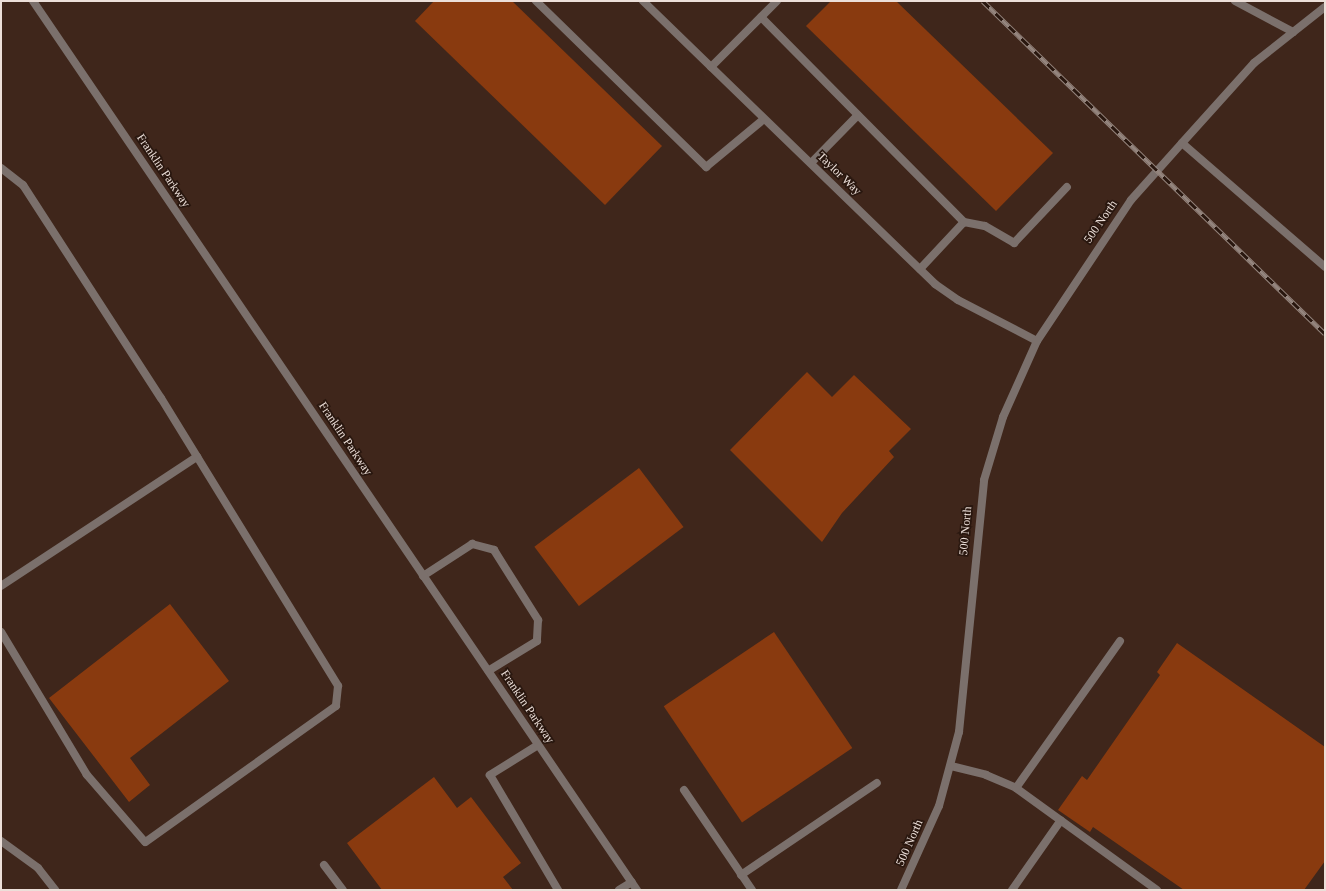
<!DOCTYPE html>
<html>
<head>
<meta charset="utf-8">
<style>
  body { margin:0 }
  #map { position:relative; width:1326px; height:891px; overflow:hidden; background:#332119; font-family:"Times New Roman",serif }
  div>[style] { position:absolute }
  .built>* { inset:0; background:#3f261b; transform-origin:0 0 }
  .building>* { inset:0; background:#893a0f; transform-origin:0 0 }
  .service>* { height:8px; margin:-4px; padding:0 4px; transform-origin:4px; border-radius:4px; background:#7b706c }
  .minor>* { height:8px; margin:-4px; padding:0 4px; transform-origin:4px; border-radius:4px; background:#7b706c }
  .rail>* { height:4.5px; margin-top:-2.25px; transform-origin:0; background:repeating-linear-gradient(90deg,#29170f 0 9px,#94857e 0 18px); box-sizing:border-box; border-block:1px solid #94857e }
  span { translate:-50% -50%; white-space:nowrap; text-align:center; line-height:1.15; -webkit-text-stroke:3.5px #29170f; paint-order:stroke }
  .street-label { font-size:12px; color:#ecdfd9 }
  .frame { position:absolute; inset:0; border:2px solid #ecdfd9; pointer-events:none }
</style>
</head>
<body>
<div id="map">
  <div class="built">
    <div style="left:1px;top:1px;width:1324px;height:889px"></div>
  </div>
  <div class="building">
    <div style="clip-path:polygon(434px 1px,512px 1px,662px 146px,605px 205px,415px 21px)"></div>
    <div style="clip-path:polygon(831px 1px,896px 1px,1053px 153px,996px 211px,806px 26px)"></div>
    <div style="clip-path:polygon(807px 372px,832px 397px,854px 375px,911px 429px,889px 451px,894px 457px,842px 513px,822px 542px,730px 450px)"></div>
    <div style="left:639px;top:468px;width:74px;height:131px;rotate:53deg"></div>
    <div style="clip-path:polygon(170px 604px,229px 681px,130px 758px,150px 785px,129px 802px,49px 698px)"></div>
    <div style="left:774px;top:632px;width:140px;height:133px;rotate:56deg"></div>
    <div style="clip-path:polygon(1177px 643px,1325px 747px,1325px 861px,1304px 890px,1184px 890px,1093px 827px,1090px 832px,1058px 810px,1082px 776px,1087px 780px,1160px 675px,1157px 672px)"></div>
    <div style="clip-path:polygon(434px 777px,457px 808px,471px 797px,521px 863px,503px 877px,513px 890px,382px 890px,347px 843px)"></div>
  </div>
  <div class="service">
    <div style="left:536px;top:1px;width:238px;rotate:44.3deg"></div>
    <div style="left:706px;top:167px;width:75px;rotate:-39.6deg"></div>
    <div style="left:1235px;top:1px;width:66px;rotate:28.1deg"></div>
    <div style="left:761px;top:17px;width:289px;rotate:45.3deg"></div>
    <div style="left:711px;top:67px;width:93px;rotate:-45deg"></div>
    <div style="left:1182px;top:143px;width:108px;rotate:-48deg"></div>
    <div style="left:1254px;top:63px;width:90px;rotate:-38.3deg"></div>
    <div style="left:811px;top:163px;width:67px;rotate:-45.6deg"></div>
    <div style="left:1px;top:168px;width:28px;rotate:38deg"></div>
    <div style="left:23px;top:185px;width:254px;rotate:57.1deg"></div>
    <div style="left:161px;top:398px;width:338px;rotate:58.4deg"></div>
    <div style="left:338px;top:686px;width:20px;rotate:96deg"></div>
    <div style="left:336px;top:706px;width:234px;rotate:144.5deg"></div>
    <div style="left:145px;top:842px;width:89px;rotate:-130.9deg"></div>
    <div style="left:87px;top:775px;width:167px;rotate:-121deg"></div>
    <div style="left:1131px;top:200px;width:76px;rotate:-48.2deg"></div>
    <div style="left:1182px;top:143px;width:189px;rotate:40.9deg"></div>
    <div style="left:920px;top:269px;width:64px;rotate:-46.9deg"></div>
    <div style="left:964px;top:222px;width:21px;rotate:11deg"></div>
    <div style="left:985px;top:226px;width:34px;rotate:30deg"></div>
    <div style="left:1014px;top:243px;width:77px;rotate:-46.6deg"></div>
    <div style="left:423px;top:576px;width:59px;rotate:-33.1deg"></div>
    <div style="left:472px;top:544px;width:23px;rotate:15deg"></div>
    <div style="left:494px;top:550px;width:83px;rotate:57.8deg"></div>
    <div style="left:538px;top:620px;width:21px;rotate:93deg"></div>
    <div style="left:537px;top:641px;width:57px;rotate:148.5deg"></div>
    <div style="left:1px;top:586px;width:235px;rotate:-33.4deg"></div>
    <div style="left:538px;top:745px;width:57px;rotate:148deg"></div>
    <div style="left:490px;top:775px;width:134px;rotate:59.4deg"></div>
    <div style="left:951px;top:766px;width:36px;rotate:14deg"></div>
    <div style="left:986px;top:775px;width:33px;rotate:23deg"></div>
    <div style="left:1016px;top:788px;width:174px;rotate:35.9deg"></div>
    <div style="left:1016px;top:788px;width:180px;rotate:-54.7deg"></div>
    <div style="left:684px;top:790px;width:121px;rotate:55.8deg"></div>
    <div style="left:1px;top:841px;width:46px;rotate:36.1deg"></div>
    <div style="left:38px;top:868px;width:28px;rotate:52deg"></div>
    <div style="left:324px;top:865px;width:31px;rotate:53deg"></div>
    <div style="left:741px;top:875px;width:164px;rotate:-34.1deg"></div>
    <div style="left:619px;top:890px;width:15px;rotate:-32deg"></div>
    <div style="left:1012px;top:890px;width:85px;rotate:-55deg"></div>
  </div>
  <div class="minor">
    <div style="left:33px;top:1px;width:1075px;rotate:55.81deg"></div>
    <div style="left:643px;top:1px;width:407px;rotate:44.1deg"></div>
    <div style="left:935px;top:284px;width:28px;rotate:35deg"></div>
    <div style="left:958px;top:300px;width:89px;rotate:27.4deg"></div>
    <div style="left:901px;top:890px;width:92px;rotate:-65.7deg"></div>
    <div style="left:939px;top:806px;width:77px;rotate:-74.9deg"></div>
    <div style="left:959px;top:732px;width:253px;rotate:-84.3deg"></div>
    <div style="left:984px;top:480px;width:66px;rotate:-73.2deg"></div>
    <div style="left:1003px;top:417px;width:83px;rotate:-65.9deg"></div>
    <div style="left:1037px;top:341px;width:169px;rotate:-56.3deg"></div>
  </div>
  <div class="rail">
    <div style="left:983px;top:1px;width:477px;rotate:44.2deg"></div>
  </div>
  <div class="street-label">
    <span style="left:163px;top:171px;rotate:56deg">Franklin Parkway</span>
    <span style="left:839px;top:174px;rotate:44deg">Taylor Way</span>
    <span style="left:1101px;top:222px;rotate:-56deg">500 North</span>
    <span style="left:345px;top:439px;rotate:56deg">Franklin Parkway</span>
    <span style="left:966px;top:531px;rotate:-85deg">500 North</span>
    <span style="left:527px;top:707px;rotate:56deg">Franklin Parkway</span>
    <span style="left:910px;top:843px;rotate:-66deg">500 North</span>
  </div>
  <div class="frame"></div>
</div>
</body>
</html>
